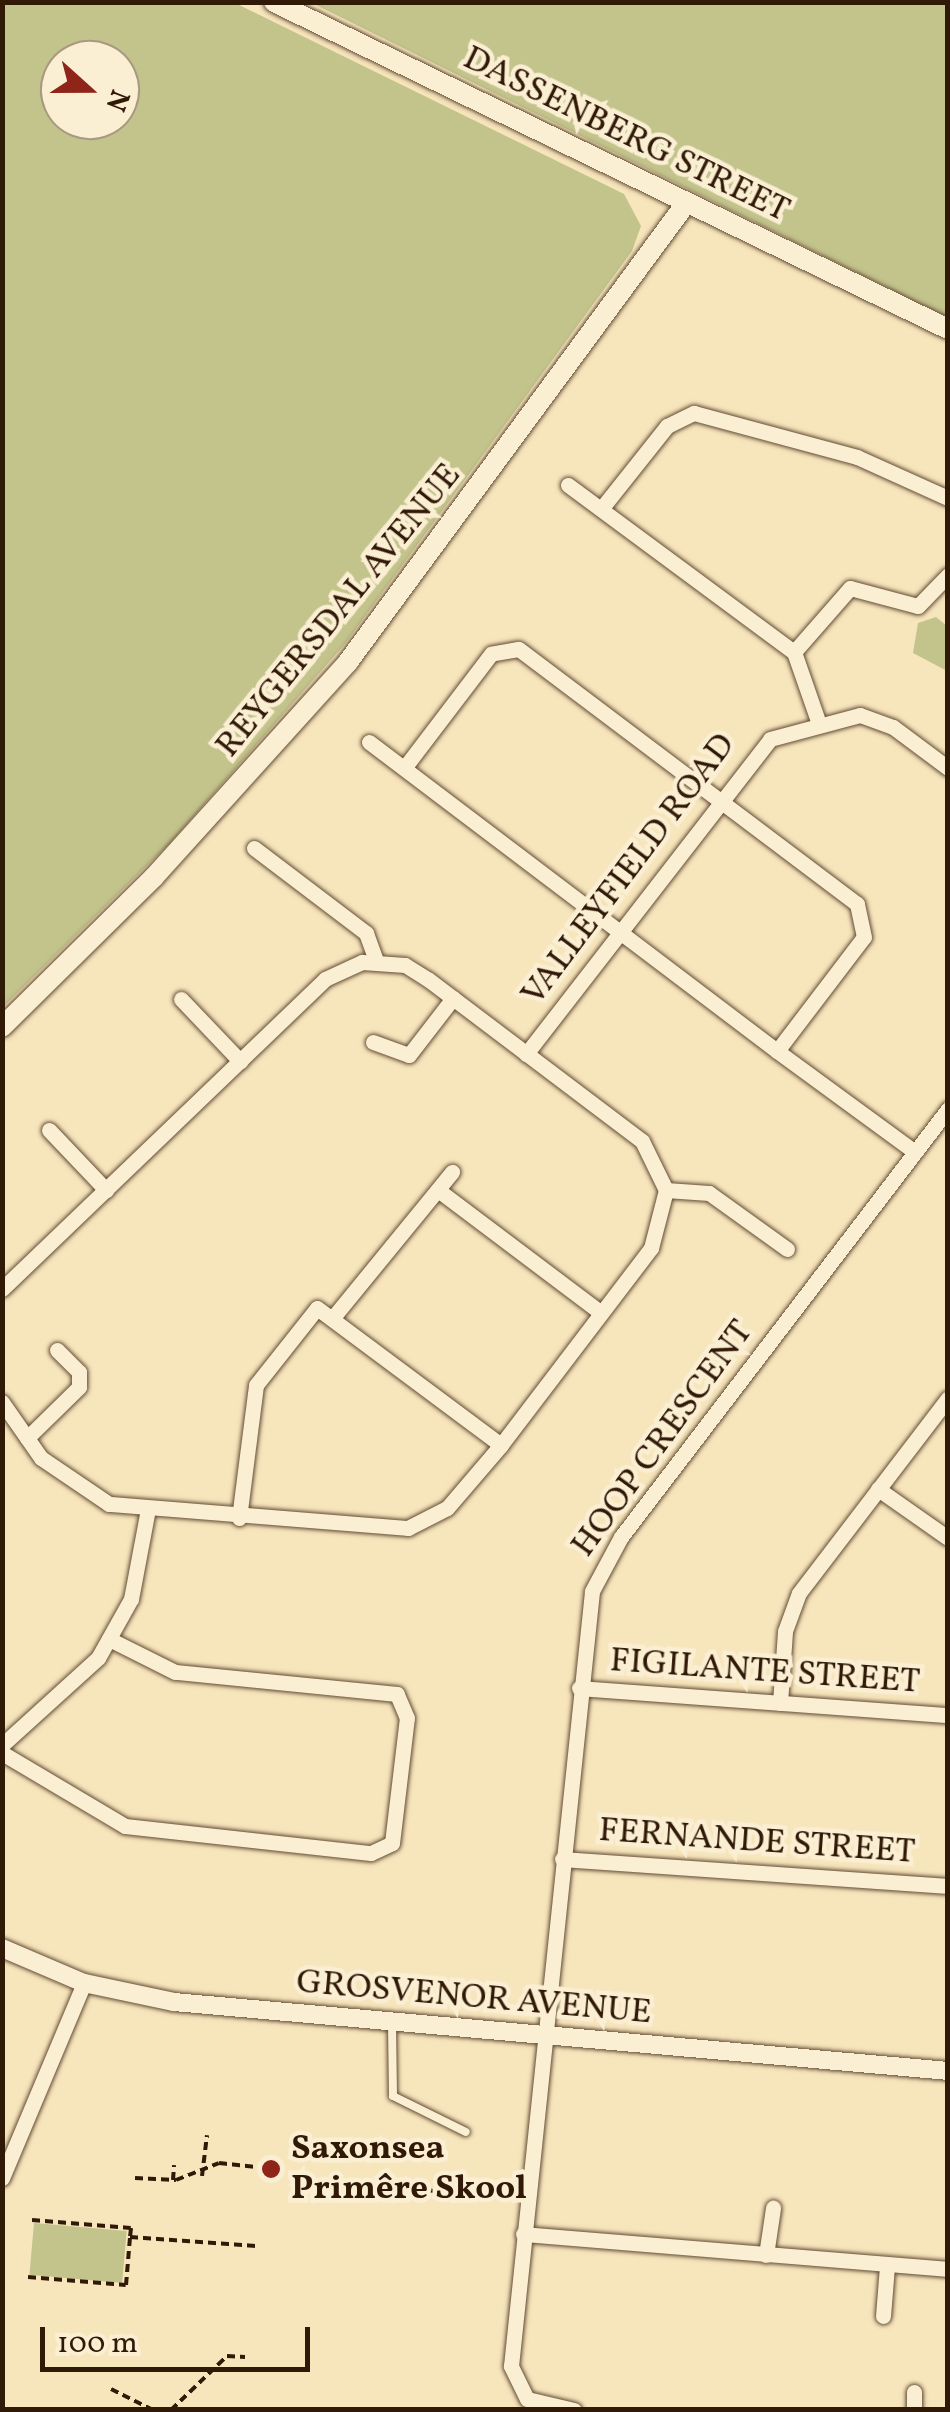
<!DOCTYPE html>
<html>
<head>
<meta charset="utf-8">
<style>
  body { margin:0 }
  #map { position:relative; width:950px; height:2412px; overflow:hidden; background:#f7e5bc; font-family:Vollkorn,serif }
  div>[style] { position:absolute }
  .green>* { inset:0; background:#c3c38c; transform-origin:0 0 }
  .path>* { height:4px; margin-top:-2px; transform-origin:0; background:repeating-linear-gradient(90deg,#301907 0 8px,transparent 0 13px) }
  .roads { filter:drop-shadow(0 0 2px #624c34) drop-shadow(0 0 2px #624c34) }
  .service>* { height:8px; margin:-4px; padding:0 4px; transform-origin:4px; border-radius:4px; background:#faeed3 }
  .minor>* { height:15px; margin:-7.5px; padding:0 7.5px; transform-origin:7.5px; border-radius:7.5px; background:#faeed3 }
  .tertiary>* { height:18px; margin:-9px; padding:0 9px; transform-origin:9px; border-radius:9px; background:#faeed3 }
  .secondary>* { height:20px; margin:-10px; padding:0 10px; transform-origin:10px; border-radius:10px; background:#faeed3 }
  .dots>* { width:28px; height:28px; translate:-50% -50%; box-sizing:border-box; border:5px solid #faeed3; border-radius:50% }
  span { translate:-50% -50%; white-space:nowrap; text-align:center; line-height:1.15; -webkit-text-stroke:9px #faeed3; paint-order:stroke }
  .street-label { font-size:35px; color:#301907 }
  .poi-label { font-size:35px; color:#301907; font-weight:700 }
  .left { translate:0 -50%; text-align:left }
  .frame { position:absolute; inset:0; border:5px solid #301907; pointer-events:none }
  .north { position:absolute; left:40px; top:40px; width:100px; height:100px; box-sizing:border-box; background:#faeed3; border:2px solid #a99981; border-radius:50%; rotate:111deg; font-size:28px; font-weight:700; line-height:40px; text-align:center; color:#301907 }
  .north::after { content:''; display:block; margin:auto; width:35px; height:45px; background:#8f2418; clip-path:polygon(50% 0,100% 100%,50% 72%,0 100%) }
  .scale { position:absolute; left:40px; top:2327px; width:270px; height:45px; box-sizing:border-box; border:5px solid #301907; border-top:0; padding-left:12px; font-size:30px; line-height:35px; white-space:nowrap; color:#301907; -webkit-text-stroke:8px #faeed3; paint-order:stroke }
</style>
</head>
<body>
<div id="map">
  <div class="green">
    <div style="clip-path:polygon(evenodd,3px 3px,235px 3px,624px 194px,641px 226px,632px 251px,344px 645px,169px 844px,3px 1007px,3px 3px,60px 60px,120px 60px,120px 120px,60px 120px,60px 60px)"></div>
    <div style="clip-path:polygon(312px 3px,947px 3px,947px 317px)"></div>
    <div style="clip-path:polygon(936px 617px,947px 626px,947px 671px,913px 653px,918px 623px)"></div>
    <div style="left:34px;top:2223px;width:93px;height:52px;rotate:5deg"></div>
  </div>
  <div class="path">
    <div style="left:202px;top:2176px;width:41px;rotate:-83deg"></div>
    <div style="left:135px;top:2178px;width:41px;rotate:2.8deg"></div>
    <div style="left:176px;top:2180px;width:46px;rotate:-21.6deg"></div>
    <div style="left:219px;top:2163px;width:46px;rotate:6.2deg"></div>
    <div style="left:173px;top:2180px;width:15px;rotate:-86deg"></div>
    <div style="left:425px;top:2190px;width:45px;rotate:5.1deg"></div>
    <div style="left:32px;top:2220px;width:99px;rotate:4.6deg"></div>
    <div style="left:131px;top:2228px;width:9px;rotate:96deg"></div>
    <div style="left:28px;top:2277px;width:98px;rotate:4.7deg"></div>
    <div style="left:126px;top:2285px;width:48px;rotate:-85.2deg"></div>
    <div style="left:130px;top:2237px;width:127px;rotate:4.1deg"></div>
    <div style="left:111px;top:2389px;width:47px;rotate:26.6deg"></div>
    <div style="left:171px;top:2410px;width:78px;rotate:-44deg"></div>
    <div style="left:227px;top:2356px;width:18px;rotate:3deg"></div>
  </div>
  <div class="roads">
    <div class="service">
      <div style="left:392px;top:2024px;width:72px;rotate:89.2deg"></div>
      <div style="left:393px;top:2096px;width:81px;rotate:26.3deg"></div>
    </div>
    <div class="minor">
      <div style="left:568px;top:485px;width:281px;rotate:36.5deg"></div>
      <div style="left:794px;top:652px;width:73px;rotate:70.8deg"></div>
      <div style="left:601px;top:509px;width:106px;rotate:-51.5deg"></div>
      <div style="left:667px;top:426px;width:30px;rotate:-26deg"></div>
      <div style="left:694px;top:413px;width:169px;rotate:15.1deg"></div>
      <div style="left:857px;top:457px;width:100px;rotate:24.3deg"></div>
      <div style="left:794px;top:652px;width:85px;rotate:-48.8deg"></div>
      <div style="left:850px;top:588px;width:70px;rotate:14.8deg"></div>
      <div style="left:918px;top:606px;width:43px;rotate:-45.9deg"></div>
      <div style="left:369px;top:742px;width:512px;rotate:37.14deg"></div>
      <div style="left:777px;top:1051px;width:143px;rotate:-52.7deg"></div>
      <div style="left:864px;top:937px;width:34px;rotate:-102deg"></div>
      <div style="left:857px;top:904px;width:424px;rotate:-143deg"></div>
      <div style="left:518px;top:649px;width:27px;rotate:170deg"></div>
      <div style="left:491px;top:654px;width:143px;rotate:127.3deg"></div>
      <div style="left:254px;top:848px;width:141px;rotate:37.2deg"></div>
      <div style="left:366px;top:933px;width:29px;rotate:70deg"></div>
      <div style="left:181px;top:999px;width:86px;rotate:46.4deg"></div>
      <div style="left:373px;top:1042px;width:38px;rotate:20deg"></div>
      <div style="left:409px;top:1055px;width:72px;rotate:-52.3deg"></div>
      <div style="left:777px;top:1051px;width:171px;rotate:36.2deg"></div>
      <div style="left:526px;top:1054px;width:398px;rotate:-52.2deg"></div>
      <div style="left:770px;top:739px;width:93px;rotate:-14.9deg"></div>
      <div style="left:860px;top:715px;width:35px;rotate:20deg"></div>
      <div style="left:893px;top:727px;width:69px;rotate:36.7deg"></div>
      <div style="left:49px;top:1130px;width:83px;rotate:46.5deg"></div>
      <div style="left:438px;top:1190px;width:204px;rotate:37deg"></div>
      <div style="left:666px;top:1190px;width:43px;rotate:4deg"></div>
      <div style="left:709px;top:1193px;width:96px;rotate:35.7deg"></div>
      <div style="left:2px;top:1289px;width:448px;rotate:-43.8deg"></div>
      <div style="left:325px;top:979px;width:41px;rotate:-24.7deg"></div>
      <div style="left:362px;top:962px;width:43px;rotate:4deg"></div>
      <div style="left:405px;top:965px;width:28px;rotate:32deg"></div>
      <div style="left:429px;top:980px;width:267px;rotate:37.1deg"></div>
      <div style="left:642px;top:1141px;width:55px;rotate:63.9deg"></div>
      <div style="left:666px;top:1190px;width:60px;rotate:104.5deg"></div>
      <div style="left:651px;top:1248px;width:248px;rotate:127.3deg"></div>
      <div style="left:501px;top:1445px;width:83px;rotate:130.6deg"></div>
      <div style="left:447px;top:1508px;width:44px;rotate:152.9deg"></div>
      <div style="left:408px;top:1528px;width:300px;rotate:-175.4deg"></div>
      <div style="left:109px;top:1504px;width:82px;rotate:-145.9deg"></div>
      <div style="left:41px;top:1458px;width:68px;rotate:-124.9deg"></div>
      <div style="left:335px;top:1315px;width:185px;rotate:-50.7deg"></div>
      <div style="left:27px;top:1438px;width:73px;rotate:-44.4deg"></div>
      <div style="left:79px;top:1387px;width:15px;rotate:-90deg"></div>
      <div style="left:79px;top:1372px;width:31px;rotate:-135deg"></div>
      <div style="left:878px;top:1489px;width:85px;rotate:35deg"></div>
      <div style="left:239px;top:1518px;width:134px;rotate:-82.7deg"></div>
      <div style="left:256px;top:1385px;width:98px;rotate:-51.6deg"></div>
      <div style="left:317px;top:1308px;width:229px;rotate:36.7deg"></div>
      <div style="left:579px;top:1688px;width:370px;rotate:4.2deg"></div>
      <div style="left:780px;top:1703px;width:72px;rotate:-86deg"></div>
      <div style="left:785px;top:1631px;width:40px;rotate:-69.8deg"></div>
      <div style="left:799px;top:1593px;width:245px;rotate:-52.6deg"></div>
      <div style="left:2px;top:1745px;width:130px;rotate:-42.2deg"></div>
      <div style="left:98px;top:1658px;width:68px;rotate:-60.8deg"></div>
      <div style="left:131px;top:1599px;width:92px;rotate:-79.3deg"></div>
      <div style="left:2px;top:1753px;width:143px;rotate:30.7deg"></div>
      <div style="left:125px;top:1826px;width:247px;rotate:6.3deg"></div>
      <div style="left:371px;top:1853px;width:23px;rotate:-25deg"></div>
      <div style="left:392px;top:1843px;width:126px;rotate:-83.2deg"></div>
      <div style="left:407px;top:1718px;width:26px;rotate:-113deg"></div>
      <div style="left:397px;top:1694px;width:223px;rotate:-174.3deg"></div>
      <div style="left:175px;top:1672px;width:74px;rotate:-153.4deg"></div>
      <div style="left:562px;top:1859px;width:387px;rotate:4deg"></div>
      <div style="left:2px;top:2178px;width:212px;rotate:-67.2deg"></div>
      <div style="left:523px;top:2234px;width:426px;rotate:4.7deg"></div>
      <div style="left:766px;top:2255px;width:48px;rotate:-81.5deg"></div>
      <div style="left:883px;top:2316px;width:50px;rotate:-85.4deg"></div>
      <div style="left:574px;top:2410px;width:48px;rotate:-166.8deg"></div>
      <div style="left:527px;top:2399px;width:37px;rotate:-116deg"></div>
      <div style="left:511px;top:2366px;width:779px;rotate:-84.03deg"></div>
      <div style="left:592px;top:1591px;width:61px;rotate:-61.8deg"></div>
      <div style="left:621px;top:1537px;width:539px;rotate:-52.62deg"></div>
      <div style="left:914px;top:2410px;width:18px;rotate:-90deg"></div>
    </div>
    <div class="tertiary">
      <div style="left:2px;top:1948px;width:89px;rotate:23.1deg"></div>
      <div style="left:84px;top:1983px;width:92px;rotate:11.9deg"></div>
      <div style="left:174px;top:2002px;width:777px;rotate:5.09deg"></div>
    </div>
    <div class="secondary">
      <div style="left:274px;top:2px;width:749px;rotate:25.88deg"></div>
      <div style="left:2px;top:1027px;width:214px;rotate:-44.6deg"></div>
      <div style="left:154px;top:877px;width:290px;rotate:-47.9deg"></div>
      <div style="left:348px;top:662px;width:571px;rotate:-53.61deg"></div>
    </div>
  </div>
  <div class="dots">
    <div style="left:271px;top:2169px;background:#8f2418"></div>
  </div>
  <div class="street-label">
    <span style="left:626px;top:135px;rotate:26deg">DASSENBERG STREET</span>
    <span style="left:339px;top:611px;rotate:-51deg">REYGERSDAL AVENUE</span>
    <span style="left:629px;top:870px;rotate:-53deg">VALLEYFIELD ROAD</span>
    <span style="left:663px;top:1439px;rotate:-54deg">HOOP CRESCENT</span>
    <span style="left:765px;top:1672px;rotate:4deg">FIGILANTE STREET</span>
    <span style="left:757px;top:1842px;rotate:4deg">FERNANDE STREET</span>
    <span style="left:474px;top:1998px;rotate:5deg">GROSVENOR AVENUE</span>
  </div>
  <div class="poi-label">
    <span class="left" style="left:291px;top:2169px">Saxonsea<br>Primêre Skool</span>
  </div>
  <div class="frame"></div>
  <div class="north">N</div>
  <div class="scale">100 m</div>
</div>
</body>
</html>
